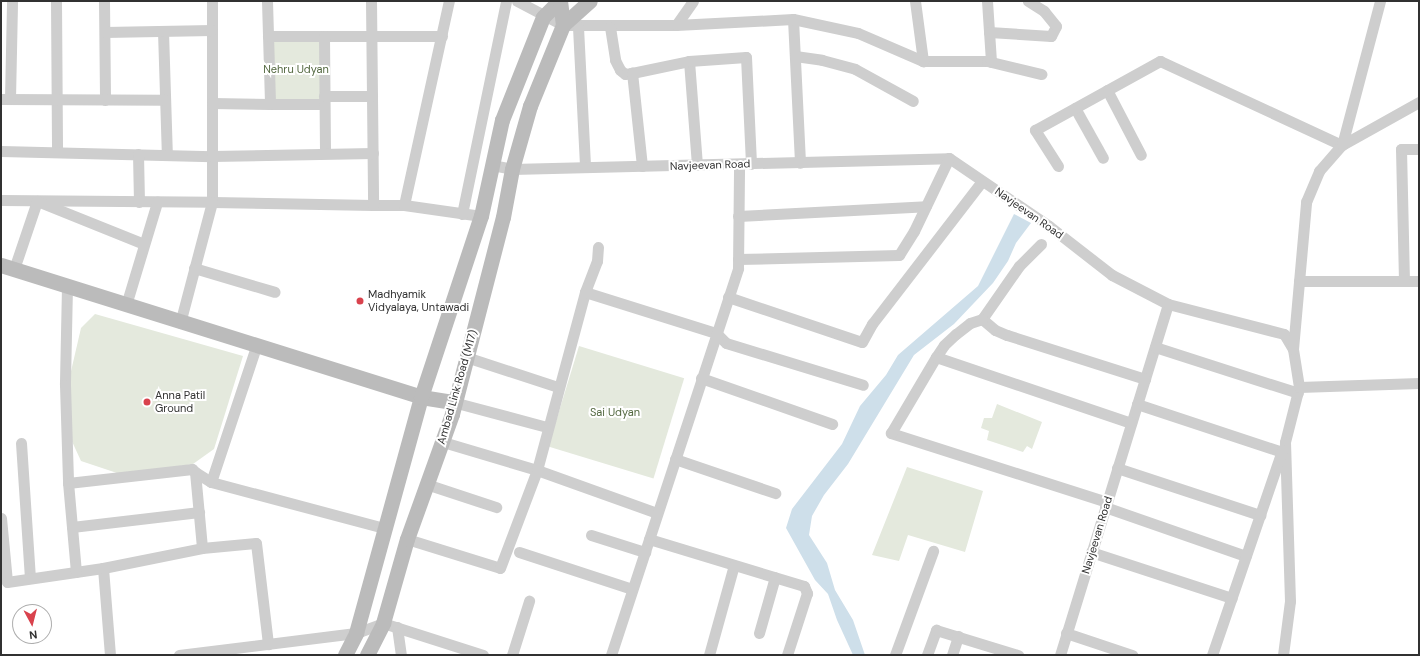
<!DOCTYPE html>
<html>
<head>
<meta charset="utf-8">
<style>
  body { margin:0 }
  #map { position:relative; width:1420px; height:656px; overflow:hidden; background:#fff; font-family:"DM Sans",sans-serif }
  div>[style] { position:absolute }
  .green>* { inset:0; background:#e4e9dd; transform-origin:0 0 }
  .water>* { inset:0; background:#cedfea }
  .street>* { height:11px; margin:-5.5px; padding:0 5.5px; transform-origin:5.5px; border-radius:5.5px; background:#cecece }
  .secondary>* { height:15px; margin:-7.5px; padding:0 7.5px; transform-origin:7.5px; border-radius:7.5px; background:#bbb }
  .dots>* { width:11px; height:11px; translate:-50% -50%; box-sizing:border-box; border:2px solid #fff; border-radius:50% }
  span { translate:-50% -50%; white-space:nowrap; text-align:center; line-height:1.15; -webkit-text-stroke:4px #fff; paint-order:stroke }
  .park-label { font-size:11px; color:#546941 }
  .street-label { font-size:11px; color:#313131 }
  .poi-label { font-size:11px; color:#313131 }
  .left { translate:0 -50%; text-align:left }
  .frame { position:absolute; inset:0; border:2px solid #313131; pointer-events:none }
  .north { position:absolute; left:12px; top:604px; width:40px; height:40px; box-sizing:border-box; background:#fff; border:1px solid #adadad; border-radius:50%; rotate:173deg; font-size:11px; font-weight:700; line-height:16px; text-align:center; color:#313131 }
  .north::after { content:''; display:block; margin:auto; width:14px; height:18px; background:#d9424d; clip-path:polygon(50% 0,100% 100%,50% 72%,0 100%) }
</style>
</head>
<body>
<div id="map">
  <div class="green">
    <div style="left:272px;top:38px;width:48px;height:62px"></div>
    <div style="clip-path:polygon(95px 314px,243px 356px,214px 449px,193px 464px,123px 475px,81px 461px,64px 424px,69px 380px,81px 328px)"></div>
    <div style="left:579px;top:346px;width:110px;height:105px;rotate:17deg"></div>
    <div style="clip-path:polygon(997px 404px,1042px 422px,1032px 449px,1027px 446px,1023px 452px,987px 440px,989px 431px,981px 428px,984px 418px,992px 418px)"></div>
    <div style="clip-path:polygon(907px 467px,983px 491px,965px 552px,908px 535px,899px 561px,872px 555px)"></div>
  </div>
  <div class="water">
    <div style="clip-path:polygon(1014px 214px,1031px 223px,1016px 243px,1008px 261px,993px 283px,954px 324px,914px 355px,848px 464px,824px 495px,812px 516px,809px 535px,827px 563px,835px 590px,853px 620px,865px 655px,853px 655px,837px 620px,828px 594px,815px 580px,786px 528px,792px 509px,842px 444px,860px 406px,886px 375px,898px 355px,978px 286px)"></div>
  </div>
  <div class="street">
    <div style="left:56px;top:1px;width:151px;rotate:89.6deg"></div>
    <div style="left:104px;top:1px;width:99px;rotate:89.4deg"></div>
    <div style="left:212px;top:1px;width:201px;rotate:90deg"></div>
    <div style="left:212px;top:202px;width:161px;rotate:1.1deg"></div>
    <div style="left:373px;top:205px;width:31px"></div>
    <div style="left:404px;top:205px;width:209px;rotate:-77.6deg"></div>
    <div style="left:267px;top:1px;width:103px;rotate:88.3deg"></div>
    <div style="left:270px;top:104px;width:54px"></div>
    <div style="left:371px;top:1px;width:204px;rotate:89.4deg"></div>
    <div style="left:517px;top:1px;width:52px;rotate:27.6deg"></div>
    <div style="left:563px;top:25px;width:113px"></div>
    <div style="left:693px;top:1px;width:29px;rotate:125deg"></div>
    <div style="left:676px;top:25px;width:117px;rotate:-2.9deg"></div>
    <div style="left:793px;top:19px;width:144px;rotate:87.2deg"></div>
    <div style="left:915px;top:1px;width:61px;rotate:82.4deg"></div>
    <div style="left:923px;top:61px;width:64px"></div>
    <div style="left:987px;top:61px;width:56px;rotate:13.5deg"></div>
    <div style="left:987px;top:1px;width:61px;rotate:86.2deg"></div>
    <div style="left:793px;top:19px;width:66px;rotate:12.2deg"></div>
    <div style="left:858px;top:33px;width:71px;rotate:23.3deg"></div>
    <div style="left:578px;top:27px;width:140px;rotate:87.1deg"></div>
    <div style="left:610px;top:27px;width:33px;rotate:81deg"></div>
    <div style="left:615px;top:60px;width:11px;rotate:63deg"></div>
    <div style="left:620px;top:70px;width:6px;rotate:39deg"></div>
    <div style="left:625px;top:74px;width:7px;rotate:-8deg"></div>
    <div style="left:163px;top:31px;width:124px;rotate:88.2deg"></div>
    <div style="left:105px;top:32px;width:107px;rotate:-1.1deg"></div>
    <div style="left:989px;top:32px;width:62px;rotate:3.7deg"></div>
    <div style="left:1051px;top:36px;width:11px;rotate:-63deg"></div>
    <div style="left:1056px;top:26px;width:19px;rotate:-129deg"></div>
    <div style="left:1044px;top:11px;width:19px;rotate:-148deg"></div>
    <div style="left:268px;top:36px;width:174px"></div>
    <div style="left:324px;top:36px;width:117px;rotate:89.5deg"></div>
    <div style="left:795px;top:56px;width:27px;rotate:8deg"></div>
    <div style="left:822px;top:60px;width:34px;rotate:15deg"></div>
    <div style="left:855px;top:69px;width:66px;rotate:28.9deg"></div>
    <div style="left:689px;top:61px;width:104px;rotate:85.6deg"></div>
    <div style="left:1107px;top:90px;width:73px;rotate:62.4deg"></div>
    <div style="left:324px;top:96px;width:48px"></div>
    <div style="left:1px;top:99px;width:164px;rotate:0.3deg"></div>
    <div style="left:10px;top:99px;width:98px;rotate:-88.8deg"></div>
    <div style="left:212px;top:103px;width:58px;rotate:1deg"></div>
    <div style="left:1075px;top:108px;width:57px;rotate:60.8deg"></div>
    <div style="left:1px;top:151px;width:211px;rotate:1.4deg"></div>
    <div style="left:212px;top:156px;width:161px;rotate:-1.1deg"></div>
    <div style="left:138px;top:154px;width:48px;rotate:88.8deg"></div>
    <div style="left:492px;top:165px;width:20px;rotate:11deg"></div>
    <div style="left:512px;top:169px;width:437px;rotate:-1.4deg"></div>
    <div style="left:949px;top:158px;width:121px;rotate:34.2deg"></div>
    <div style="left:1049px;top:226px;width:80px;rotate:37.9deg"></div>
    <div style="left:1112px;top:275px;width:63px;rotate:27.4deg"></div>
    <div style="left:1168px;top:304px;width:367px;rotate:107.1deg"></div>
    <div style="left:642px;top:166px;width:94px;rotate:-96.1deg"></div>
    <div style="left:632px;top:73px;width:58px;rotate:-11.9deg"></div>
    <div style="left:689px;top:61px;width:57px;rotate:-4deg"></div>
    <div style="left:746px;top:57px;width:107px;rotate:87.3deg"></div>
    <div style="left:1058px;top:166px;width:43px;rotate:-122.6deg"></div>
    <div style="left:1035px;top:130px;width:143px;rotate:-28.9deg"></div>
    <div style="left:1160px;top:61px;width:200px;rotate:24.8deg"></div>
    <div style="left:1342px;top:145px;width:88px;rotate:-29.2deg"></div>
    <div style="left:1px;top:200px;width:211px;rotate:0.5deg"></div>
    <div style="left:212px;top:202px;width:125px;rotate:104.8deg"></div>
    <div style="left:404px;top:205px;width:78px;rotate:8.1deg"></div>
    <div style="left:462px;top:214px;width:217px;rotate:-78.3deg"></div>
    <div style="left:738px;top:216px;width:188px;rotate:-3deg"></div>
    <div style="left:1041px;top:244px;width:31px;rotate:135deg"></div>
    <div style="left:1019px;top:266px;width:65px;rotate:124.9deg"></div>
    <div style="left:982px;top:319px;width:17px;rotate:40deg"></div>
    <div style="left:995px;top:330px;width:13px;rotate:23deg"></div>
    <div style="left:1007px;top:335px;width:145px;rotate:17.7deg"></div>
    <div style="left:738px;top:259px;width:161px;rotate:-1.4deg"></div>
    <div style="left:899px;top:255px;width:28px;rotate:-58deg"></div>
    <div style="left:914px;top:231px;width:81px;rotate:-64.4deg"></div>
    <div style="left:194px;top:268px;width:84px;rotate:16.5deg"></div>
    <div style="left:14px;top:269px;width:72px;rotate:-71.3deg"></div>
    <div style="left:37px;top:201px;width:115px;rotate:21.9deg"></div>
    <div style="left:1299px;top:281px;width:120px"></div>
    <div style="left:1404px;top:281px;width:132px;rotate:-91.3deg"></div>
    <div style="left:1401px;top:149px;width:18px"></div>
    <div style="left:67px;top:286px;width:99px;rotate:91.2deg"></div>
    <div style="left:65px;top:385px;width:98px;rotate:88.2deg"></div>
    <div style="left:585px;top:292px;width:33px;rotate:-69deg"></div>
    <div style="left:597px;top:261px;width:14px;rotate:-86deg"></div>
    <div style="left:728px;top:297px;width:141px;rotate:18.6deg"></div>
    <div style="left:862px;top:342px;width:21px;rotate:-61deg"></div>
    <div style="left:872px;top:324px;width:180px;rotate:-52.4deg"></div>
    <div style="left:1168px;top:304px;width:120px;rotate:14.5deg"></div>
    <div style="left:1284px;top:334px;width:17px;rotate:59deg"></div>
    <div style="left:1293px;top:349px;width:38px;rotate:81deg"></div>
    <div style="left:1299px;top:387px;width:57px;rotate:104.3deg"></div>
    <div style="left:1285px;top:442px;width:159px;rotate:88.2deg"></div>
    <div style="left:1290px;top:601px;width:54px;rotate:97.4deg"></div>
    <div style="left:126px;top:305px;width:108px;rotate:-73.2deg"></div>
    <div style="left:1155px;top:347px;width:150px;rotate:17.8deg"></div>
    <div style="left:1293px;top:349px;width:148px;rotate:-84.9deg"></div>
    <div style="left:1306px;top:202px;width:34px;rotate:-67deg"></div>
    <div style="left:1319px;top:171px;width:35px;rotate:-49deg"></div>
    <div style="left:1342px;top:145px;width:149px;rotate:-75.2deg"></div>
    <div style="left:466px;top:357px;width:97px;rotate:18.1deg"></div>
    <div style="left:936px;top:357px;width:14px;rotate:-56deg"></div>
    <div style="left:944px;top:345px;width:16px;rotate:-43deg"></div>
    <div style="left:956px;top:334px;width:18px;rotate:-38deg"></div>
    <div style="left:970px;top:323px;width:13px;rotate:-18deg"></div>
    <div style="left:701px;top:378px;width:139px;rotate:19.3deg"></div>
    <div style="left:1299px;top:387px;width:120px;rotate:-1.9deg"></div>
    <div style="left:453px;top:402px;width:97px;rotate:14.9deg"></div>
    <div style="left:1137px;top:404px;width:153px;rotate:18.3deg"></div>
    <div style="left:443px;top:442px;width:98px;rotate:16.6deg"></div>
    <div style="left:537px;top:470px;width:127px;rotate:19.7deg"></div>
    <div style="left:21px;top:443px;width:135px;rotate:86.2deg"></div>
    <div style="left:675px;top:459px;width:106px;rotate:18.8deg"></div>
    <div style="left:1117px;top:468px;width:151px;rotate:18.2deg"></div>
    <div style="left:195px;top:472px;width:19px;rotate:32deg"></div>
    <div style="left:211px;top:482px;width:179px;rotate:14.9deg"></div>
    <div style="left:211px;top:482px;width:142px;rotate:-71.6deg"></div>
    <div style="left:426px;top:484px;width:74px;rotate:18.2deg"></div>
    <div style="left:1107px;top:502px;width:227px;rotate:-162.3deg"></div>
    <div style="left:891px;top:433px;width:88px;rotate:-59.4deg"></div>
    <div style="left:936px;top:357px;width:206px;rotate:18.7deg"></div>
    <div style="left:1105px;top:507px;width:149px;rotate:19.2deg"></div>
    <div style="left:1px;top:518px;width:64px;rotate:84.6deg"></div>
    <div style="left:7px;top:582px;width:97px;rotate:-8.3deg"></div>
    <div style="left:103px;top:568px;width:87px;rotate:85.4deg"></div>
    <div style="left:72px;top:527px;width:128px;rotate:-6.7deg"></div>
    <div style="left:591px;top:535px;width:57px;rotate:17.5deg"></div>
    <div style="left:407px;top:539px;width:97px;rotate:17.3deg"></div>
    <div style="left:500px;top:568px;width:105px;rotate:-69.3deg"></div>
    <div style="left:537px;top:470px;width:184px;rotate:-74.9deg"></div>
    <div style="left:585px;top:292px;width:137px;rotate:17.4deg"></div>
    <div style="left:716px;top:333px;width:14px;rotate:45deg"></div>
    <div style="left:726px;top:343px;width:143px;rotate:17deg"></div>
    <div style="left:649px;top:539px;width:162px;rotate:16.9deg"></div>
    <div style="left:804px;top:586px;width:8px;rotate:67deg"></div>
    <div style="left:807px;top:593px;width:65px;rotate:107.9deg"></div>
    <div style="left:519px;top:552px;width:119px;rotate:18.1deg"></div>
    <div style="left:1091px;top:552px;width:148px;rotate:18.1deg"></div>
    <div style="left:103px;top:568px;width:101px;rotate:-11.4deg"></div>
    <div style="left:76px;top:572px;width:89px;rotate:-95.1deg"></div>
    <div style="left:68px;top:483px;width:125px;rotate:-6.4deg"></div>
    <div style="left:192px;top:469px;width:4px;rotate:45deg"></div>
    <div style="left:195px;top:472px;width:76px;rotate:84.7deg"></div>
    <div style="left:202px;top:548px;width:54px;rotate:-5.3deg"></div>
    <div style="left:256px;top:543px;width:102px;rotate:83.2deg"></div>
    <div style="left:397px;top:627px;width:28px;rotate:82deg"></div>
    <div style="left:759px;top:633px;width:58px;rotate:-74.1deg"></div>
    <div style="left:1066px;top:633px;width:70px;rotate:18.4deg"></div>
    <div style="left:179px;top:655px;width:178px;rotate:-7.1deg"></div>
    <div style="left:356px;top:633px;width:29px;rotate:-20deg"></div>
    <div style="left:383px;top:623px;width:105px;rotate:17.7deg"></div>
    <div style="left:512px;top:655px;width:57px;rotate:-72.5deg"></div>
    <div style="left:611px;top:655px;width:407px;rotate:-71.8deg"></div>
    <div style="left:738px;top:268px;width:104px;rotate:-89.4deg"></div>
    <div style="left:709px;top:655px;width:93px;rotate:-74.5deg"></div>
    <div style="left:895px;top:655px;width:111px;rotate:-69.9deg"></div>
    <div style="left:927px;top:655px;width:27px;rotate:-70deg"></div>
    <div style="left:936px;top:630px;width:86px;rotate:17deg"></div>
    <div style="left:952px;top:655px;width:20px;rotate:-72deg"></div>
    <div style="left:1212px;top:655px;width:217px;rotate:-71.1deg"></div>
  </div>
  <div class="secondary">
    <div style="left:563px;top:25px;width:36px;rotate:-42deg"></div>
    <div style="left:1px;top:265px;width:440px;rotate:17.4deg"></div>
    <div style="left:421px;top:397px;width:32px;rotate:9deg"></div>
    <div style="left:345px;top:655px;width:25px;rotate:-63deg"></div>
    <div style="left:356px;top:633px;width:245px;rotate:-74.6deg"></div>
    <div style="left:421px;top:397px;width:191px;rotate:-71.7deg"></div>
    <div style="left:481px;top:216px;width:98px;rotate:-77.7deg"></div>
    <div style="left:502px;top:120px;width:111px;rotate:-68.3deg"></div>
    <div style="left:543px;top:17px;width:23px;rotate:-45deg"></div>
    <div style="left:367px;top:655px;width:36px;rotate:-63deg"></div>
    <div style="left:383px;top:623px;width:87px;rotate:-74.1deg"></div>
    <div style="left:407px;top:539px;width:133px;rotate:-70.2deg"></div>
    <div style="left:452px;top:414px;width:203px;rotate:-75.5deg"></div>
    <div style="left:503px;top:217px;width:49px;rotate:-79.4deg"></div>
    <div style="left:512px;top:169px;width:66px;rotate:-74.1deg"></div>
    <div style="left:530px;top:106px;width:87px;rotate:-67.8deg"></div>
    <div style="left:563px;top:25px;width:24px;rotate:-97deg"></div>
  </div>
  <div class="dots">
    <div style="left:360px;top:301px;background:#d9424d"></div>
    <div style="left:147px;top:402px;background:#d9424d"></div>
  </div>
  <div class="park-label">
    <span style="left:296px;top:69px">Nehru Udyan</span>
    <span style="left:615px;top:412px">Sai Udyan</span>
  </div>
  <div class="street-label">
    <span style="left:710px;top:165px;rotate:-2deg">Navjeevan Road</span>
    <span style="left:1029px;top:213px;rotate:35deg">Navjeevan Road</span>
    <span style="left:457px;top:387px;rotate:-74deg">Ambad Link Road (M17)</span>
    <span style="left:1097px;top:535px;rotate:-73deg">Navjeevan Road</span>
  </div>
  <div class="poi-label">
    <span class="left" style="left:368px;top:301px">Madhyamik<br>Vidyalaya, Untawadi</span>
    <span class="left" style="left:155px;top:402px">Anna Patil<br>Ground</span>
  </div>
  <div class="frame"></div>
  <div class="north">N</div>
</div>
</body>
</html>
